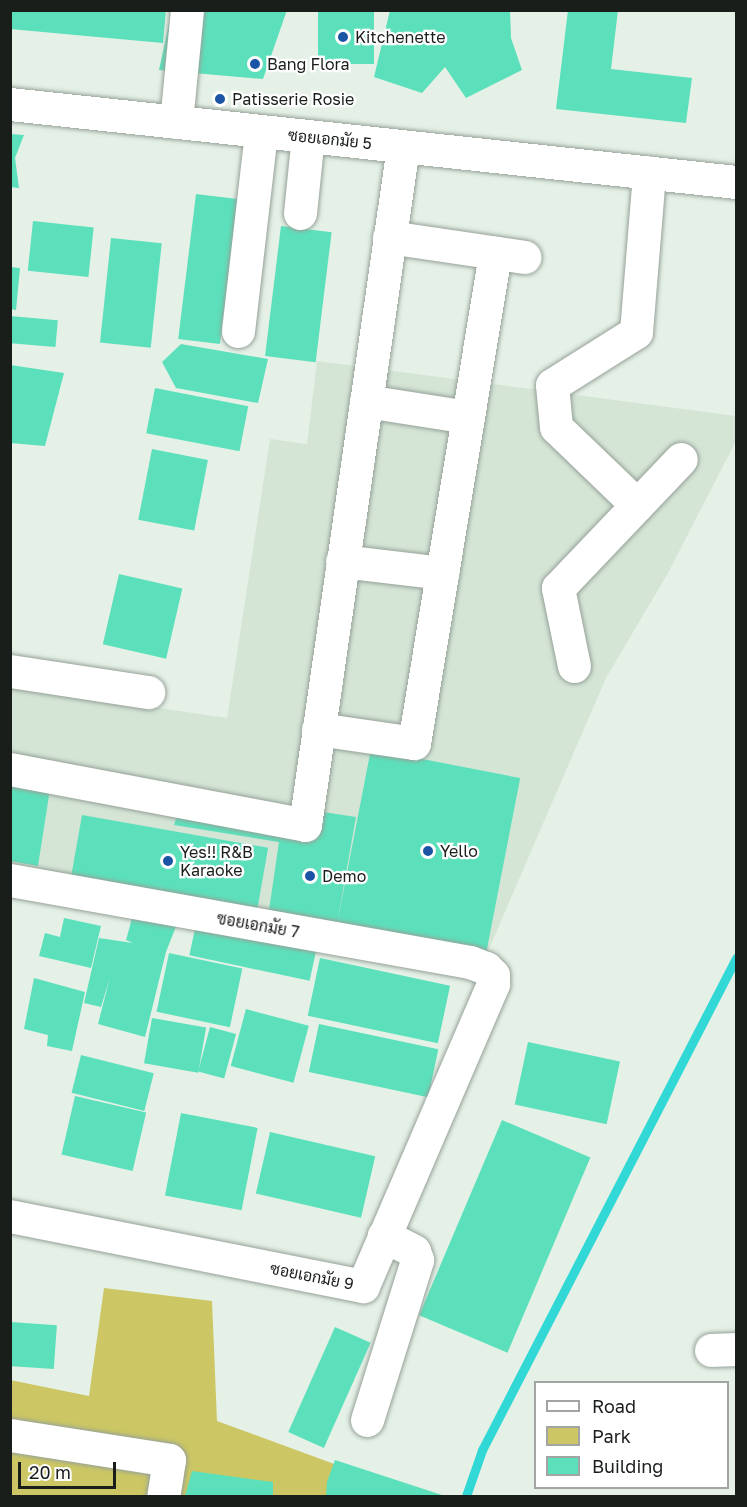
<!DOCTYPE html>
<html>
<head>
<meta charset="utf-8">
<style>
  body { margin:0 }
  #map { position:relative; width:747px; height:1507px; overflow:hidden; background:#e5f1e7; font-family:"Golos Text",Sarabun,sans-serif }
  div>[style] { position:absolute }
  .built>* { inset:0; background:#d4e5d6 }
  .green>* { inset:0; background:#ccc764 }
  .stream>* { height:9px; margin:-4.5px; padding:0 4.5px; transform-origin:4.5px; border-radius:4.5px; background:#31d8d5 }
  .building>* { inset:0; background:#5ce0bb; transform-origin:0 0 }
  .roads { filter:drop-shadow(0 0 2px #96a198) drop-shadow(0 0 2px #96a198) }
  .minor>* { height:33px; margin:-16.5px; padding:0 16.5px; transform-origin:16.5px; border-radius:16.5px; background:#fff }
  .dots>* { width:16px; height:16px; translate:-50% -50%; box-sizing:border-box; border:3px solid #fff; border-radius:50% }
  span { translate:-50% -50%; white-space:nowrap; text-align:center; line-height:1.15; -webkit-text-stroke:4.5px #fff; paint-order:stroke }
  .poi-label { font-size:16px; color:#1a1e1b }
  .left { translate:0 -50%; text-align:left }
  .street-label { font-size:16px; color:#1a1e1b }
  .frame { position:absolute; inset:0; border:12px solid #1a1e1b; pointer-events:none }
  .legend { position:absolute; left:534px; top:1381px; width:195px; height:108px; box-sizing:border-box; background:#fff; border:2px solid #a3a5a4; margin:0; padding:8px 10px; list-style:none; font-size:18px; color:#1a1e1b }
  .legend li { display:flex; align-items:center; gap:12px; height:30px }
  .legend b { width:30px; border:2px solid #a3a5a4 }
  .scale { position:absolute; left:18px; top:1462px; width:98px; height:27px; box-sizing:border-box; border:3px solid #1a1e1b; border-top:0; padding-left:8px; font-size:18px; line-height:21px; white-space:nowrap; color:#1a1e1b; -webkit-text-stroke:4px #fff; paint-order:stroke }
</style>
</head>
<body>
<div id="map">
  <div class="built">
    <div style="clip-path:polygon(317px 361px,736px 416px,736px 441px,668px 573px,606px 678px,479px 972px,11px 875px,10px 686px,227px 718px,270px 439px,307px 444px)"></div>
  </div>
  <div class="green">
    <div style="clip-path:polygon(104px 1288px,212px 1301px,217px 1421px,413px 1493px,411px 1496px,11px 1496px,10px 1380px,89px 1396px)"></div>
  </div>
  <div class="stream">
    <div style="left:466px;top:1496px;width:49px;rotate:-70.8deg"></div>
    <div style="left:482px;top:1450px;width:554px;rotate:-62.69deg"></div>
  </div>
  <div class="building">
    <div style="clip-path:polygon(10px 10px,166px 10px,163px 43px,10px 29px)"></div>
    <div style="clip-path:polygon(172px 10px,287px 10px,263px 79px,159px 70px)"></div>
    <div style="left:318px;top:10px;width:56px;height:54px"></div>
    <div style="clip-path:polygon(390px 10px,510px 10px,511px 38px,522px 70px,466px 98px,445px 67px,422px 93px,374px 77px)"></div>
    <div style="clip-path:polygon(568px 10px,618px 10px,611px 69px,692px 78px,686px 123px,556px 109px)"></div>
    <div style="clip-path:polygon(10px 134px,24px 135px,15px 158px,19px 188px,10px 187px)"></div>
    <div style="left:196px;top:194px;width:42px;height:146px;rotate:7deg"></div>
    <div style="left:33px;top:221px;width:61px;height:50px;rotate:6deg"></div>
    <div style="left:281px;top:226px;width:51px;height:131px;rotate:7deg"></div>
    <div style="left:111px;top:238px;width:51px;height:105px;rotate:6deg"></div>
    <div style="clip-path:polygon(10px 267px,20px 268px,16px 310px,10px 309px)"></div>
    <div style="left:10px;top:316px;width:48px;height:27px;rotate:5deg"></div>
    <div style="clip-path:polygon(181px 344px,268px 359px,258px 403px,176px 388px,162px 362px)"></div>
    <div style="clip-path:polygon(10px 365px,64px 373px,45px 446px,10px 443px)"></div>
    <div style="left:155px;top:388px;width:95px;height:46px;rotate:11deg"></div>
    <div style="left:152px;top:449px;width:57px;height:72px;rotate:11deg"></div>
    <div style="left:119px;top:574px;width:65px;height:72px;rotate:13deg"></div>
    <div style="left:371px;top:749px;width:152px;height:178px;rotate:11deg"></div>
    <div style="clip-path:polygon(10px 783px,50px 789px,38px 866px,10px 861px)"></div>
    <div style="clip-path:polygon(184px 791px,356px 817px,337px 924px,269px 910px,279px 842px,174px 825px)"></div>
    <div style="left:82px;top:815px;width:189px;height:62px;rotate:10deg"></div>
    <div style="clip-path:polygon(134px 911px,177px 924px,166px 952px,145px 1037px,98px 1024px,110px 977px,101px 1007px,84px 1003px,99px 938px,133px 943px,126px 940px)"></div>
    <div style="clip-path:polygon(64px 918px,101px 926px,91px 968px,39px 956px,45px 933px,60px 937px)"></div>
    <div style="left:196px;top:924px;width:123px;height:32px;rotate:12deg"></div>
    <div style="left:169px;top:953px;width:75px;height:60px;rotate:12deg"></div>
    <div style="left:320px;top:958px;width:133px;height:59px;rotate:12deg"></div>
    <div style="clip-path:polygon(34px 978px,85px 992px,72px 1051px,47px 1046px,48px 1035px,24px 1029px)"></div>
    <div style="left:246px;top:1009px;width:65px;height:59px;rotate:15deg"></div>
    <div style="left:152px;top:1018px;width:55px;height:46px;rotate:10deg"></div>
    <div style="left:319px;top:1024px;width:122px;height:49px;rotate:12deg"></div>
    <div style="left:210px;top:1027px;width:27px;height:46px;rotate:15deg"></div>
    <div style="left:528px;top:1042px;width:94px;height:64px;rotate:12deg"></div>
    <div style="left:81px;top:1055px;width:75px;height:39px;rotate:14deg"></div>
    <div style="left:75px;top:1096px;width:73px;height:60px;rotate:13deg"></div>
    <div style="left:181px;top:1113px;width:78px;height:84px;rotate:11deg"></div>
    <div style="left:502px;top:1120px;width:96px;height:212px;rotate:23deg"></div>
    <div style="left:270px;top:1132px;width:108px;height:63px;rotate:13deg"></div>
    <div style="left:11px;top:1322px;width:46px;height:44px;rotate:4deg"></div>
    <div style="left:335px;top:1327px;width:39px;height:115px;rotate:24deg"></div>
    <div style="clip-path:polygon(335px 1460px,445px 1496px,326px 1496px,327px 1482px)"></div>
    <div style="clip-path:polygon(192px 1471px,273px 1482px,273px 1496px,185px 1496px)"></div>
  </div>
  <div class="roads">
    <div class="minor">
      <div style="left:10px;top:104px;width:730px;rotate:6.13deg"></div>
      <div style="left:176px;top:122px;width:113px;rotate:-84.4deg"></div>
      <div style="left:300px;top:213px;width:77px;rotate:-84.1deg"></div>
      <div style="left:389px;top:237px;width:137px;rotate:8.4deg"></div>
      <div style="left:238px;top:331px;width:201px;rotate:-83.4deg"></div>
      <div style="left:366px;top:401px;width:103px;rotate:8.9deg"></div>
      <div style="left:637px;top:505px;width:112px;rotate:-136.1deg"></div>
      <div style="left:556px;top:427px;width:42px;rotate:-95.4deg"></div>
      <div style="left:552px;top:385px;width:99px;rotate:-32.2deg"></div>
      <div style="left:636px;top:332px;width:160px;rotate:-85.3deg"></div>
      <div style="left:342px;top:561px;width:101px;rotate:6.8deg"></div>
      <div style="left:574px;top:666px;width:80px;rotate:-101.6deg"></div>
      <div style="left:558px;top:588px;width:178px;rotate:-46.4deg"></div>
      <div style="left:10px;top:671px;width:140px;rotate:8.7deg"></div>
      <div style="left:318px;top:729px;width:97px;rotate:8.3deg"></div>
      <div style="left:414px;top:743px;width:497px;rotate:-80.6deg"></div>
      <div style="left:10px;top:769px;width:300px;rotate:10.7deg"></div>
      <div style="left:305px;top:825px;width:685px;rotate:-81.78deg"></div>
      <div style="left:10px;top:880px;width:467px;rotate:10.1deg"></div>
      <div style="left:470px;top:962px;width:17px;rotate:21deg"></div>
      <div style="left:486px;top:968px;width:10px;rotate:45deg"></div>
      <div style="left:493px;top:975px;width:9px;rotate:90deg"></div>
      <div style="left:493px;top:984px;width:329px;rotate:113.3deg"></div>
      <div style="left:363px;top:1286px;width:360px;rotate:-168.8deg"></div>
      <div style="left:711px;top:1350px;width:25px;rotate:-2deg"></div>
      <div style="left:367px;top:1420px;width:168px;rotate:-72.6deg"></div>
      <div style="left:417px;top:1260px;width:9px;rotate:-108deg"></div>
      <div style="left:414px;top:1251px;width:34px;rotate:-153deg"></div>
      <div style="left:10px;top:1435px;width:161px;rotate:8.9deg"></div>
      <div style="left:169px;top:1460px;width:36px;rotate:99deg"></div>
    </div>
  </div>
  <div class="dots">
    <div style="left:343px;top:37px;background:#1b54a5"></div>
    <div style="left:255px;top:64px;background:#1b54a5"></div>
    <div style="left:220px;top:99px;background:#1b54a5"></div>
    <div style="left:428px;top:851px;background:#1b54a5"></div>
    <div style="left:168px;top:861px;background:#1b54a5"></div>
    <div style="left:310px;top:876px;background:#1b54a5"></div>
  </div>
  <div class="poi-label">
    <span class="left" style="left:355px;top:37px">Kitchenette</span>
    <span class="left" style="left:267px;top:64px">Bang Flora</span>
    <span class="left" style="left:232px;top:99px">Patisserie Rosie</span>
    <span class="left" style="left:440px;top:851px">Yello</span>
    <span class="left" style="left:180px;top:861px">Yes!! R&amp;B<br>Karaoke</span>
    <span class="left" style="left:322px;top:876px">Demo</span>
  </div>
  <div class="street-label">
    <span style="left:330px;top:139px;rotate:6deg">ซอยเอกมัย 5</span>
    <span style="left:258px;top:925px;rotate:10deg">ซอยเอกมัย 7</span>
    <span style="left:312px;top:1276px;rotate:11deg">ซอยเอกมัย 9</span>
  </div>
  <div class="frame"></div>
  <ul class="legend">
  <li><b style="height:8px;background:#fff"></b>Road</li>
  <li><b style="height:16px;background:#ccc764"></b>Park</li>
  <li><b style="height:16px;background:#5ce0bb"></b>Building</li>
  </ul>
  <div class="scale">20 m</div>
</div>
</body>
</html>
